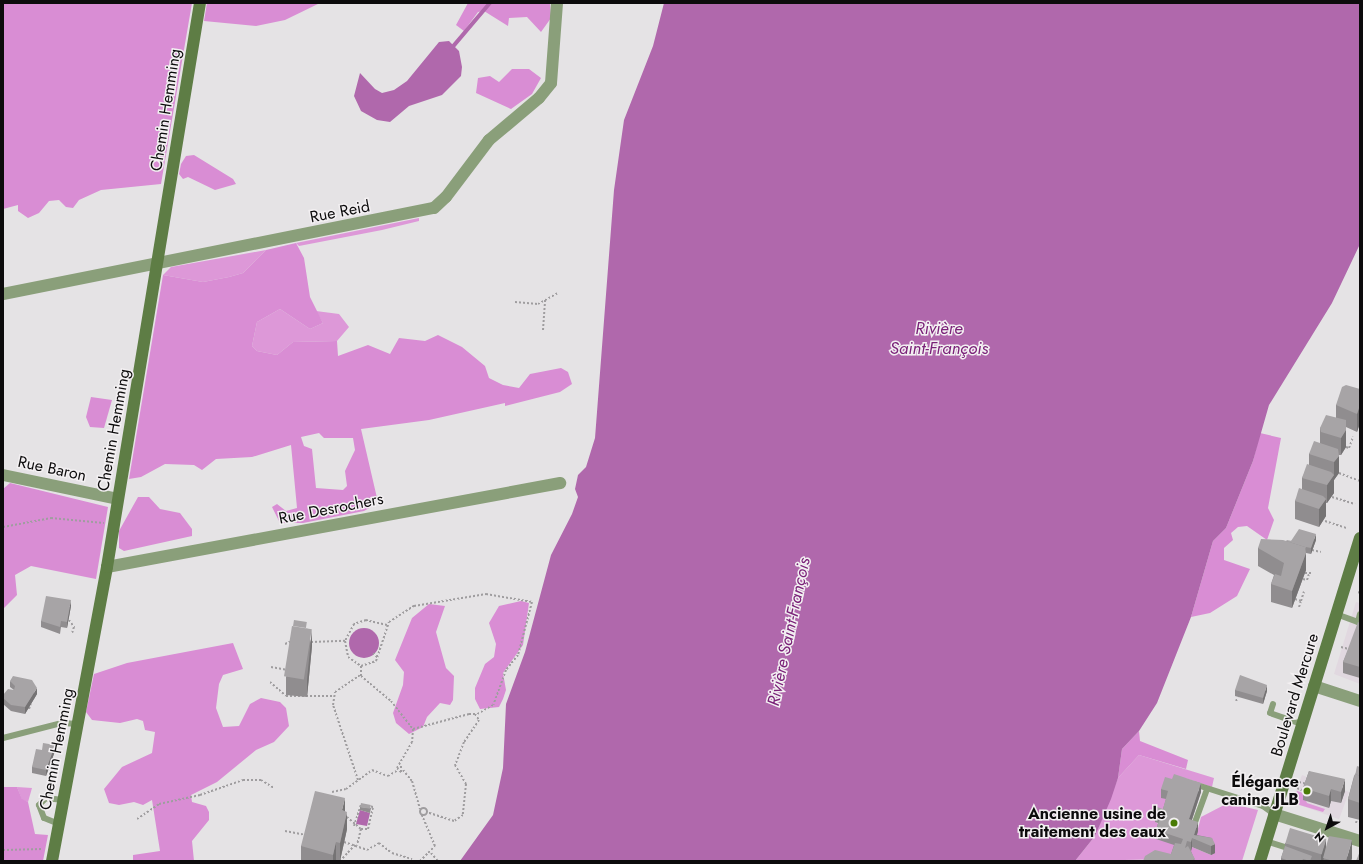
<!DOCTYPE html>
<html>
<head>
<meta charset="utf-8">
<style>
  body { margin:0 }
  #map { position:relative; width:1363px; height:864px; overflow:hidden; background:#e5e3e5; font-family:Jost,sans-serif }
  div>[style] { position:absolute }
  .built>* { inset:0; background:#e1d8e0; transform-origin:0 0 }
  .green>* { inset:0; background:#dd98d8 }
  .forest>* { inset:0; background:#d98dd4 }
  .water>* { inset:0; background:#b068ac }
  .round { border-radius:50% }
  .stream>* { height:3.5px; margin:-1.75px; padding:0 1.75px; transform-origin:1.75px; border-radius:1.75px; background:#b068ac }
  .path>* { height:2px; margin-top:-1px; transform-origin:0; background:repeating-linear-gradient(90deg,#9f9d9f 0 2px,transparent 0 4px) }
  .path>.ring { margin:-1px; padding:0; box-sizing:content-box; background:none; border:2px solid #9f9d9f; border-radius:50% }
  .lane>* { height:6px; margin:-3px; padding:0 3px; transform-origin:3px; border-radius:3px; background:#8a9f7a }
  .street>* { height:12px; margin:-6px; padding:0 6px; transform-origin:6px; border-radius:6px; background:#8a9f7a }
  .secondary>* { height:12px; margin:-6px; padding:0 6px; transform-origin:6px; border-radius:6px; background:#5e7d45 }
  .wall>* { inset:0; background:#908d8f }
  .shaded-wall>* { inset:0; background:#757374 }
  .building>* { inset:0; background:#a7a4a6; transform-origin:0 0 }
  .dots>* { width:11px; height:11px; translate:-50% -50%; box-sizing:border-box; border:2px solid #f3f0f2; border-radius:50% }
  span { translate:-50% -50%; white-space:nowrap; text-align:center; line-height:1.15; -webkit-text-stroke:3px #f3f0f2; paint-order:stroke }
  .street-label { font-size:16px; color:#0c0b0c }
  .poi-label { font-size:16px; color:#0c0b0c; font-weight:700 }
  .right { translate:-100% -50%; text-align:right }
  .water-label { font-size:17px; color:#7a2178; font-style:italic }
  .frame { position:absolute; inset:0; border:4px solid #0c0b0c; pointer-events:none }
  .north { position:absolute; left:1307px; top:808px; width:40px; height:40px; -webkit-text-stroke:3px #f3f0f2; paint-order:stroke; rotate:220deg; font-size:11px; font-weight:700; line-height:16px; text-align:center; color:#0c0b0c }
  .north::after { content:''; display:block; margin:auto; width:14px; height:18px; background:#0c0b0c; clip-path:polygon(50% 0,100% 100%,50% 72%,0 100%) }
</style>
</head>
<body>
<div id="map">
  <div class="built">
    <div style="clip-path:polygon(1356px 602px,1360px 603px,1360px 684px,1334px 674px)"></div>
    <div style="left:1302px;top:775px;width:50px;height:29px;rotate:20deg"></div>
  </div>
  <div class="green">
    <div style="clip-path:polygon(419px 218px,419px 221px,382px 230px,299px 246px,296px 243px)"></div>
    <div style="clip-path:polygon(266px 250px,243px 273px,229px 277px,203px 282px,163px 275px,171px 267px)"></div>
    <div style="clip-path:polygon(280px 309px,310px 329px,323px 323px,316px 311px,339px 314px,349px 327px,337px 341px,293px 342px,277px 355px,257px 351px,252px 346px,257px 322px)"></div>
    <div style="clip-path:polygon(1139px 755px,1214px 778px,1212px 787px,1185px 778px,1155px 821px,1183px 848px,1173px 859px,1075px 861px,1095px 836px,1118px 778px)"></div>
    <div style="clip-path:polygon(17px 787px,32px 788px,28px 802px,22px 800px)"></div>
    <div style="clip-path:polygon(1297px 791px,1303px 793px,1307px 803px,1325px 809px,1323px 812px,1293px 803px)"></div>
    <div style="clip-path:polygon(1228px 803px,1258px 810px,1242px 861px,1191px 861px,1187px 850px,1192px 847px,1211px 855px,1215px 851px,1194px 844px,1201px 817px)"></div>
  </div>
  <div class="forest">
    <div style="clip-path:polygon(3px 3px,192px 3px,161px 184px,101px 190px,79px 200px,73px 208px,66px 207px,59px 200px,49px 201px,39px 213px,28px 218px,18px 211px,18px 205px,3px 209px)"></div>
    <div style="clip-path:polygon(207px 3px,320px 3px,285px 20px,256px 26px,204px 21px)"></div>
    <div style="clip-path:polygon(468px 3px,550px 3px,551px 18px,541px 32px,527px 17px,509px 18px,508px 26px,484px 11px,478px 12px,464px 31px,456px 25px)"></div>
    <div style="clip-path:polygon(512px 69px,529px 69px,541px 78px,532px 94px,511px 109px,476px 93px,478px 78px,490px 76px,499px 82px)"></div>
    <div style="clip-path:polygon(194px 155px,233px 179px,236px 184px,215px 190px,188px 177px,183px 179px,179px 174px,181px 164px,186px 156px)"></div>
    <div style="clip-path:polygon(evenodd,296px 243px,304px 258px,310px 297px,323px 323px,310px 329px,280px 309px,257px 322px,252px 346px,257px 351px,277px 355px,293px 342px,337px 341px,338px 356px,368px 345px,390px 354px,399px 338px,425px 341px,438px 335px,462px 347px,485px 366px,489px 378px,503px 385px,519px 388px,530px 374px,561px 368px,568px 372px,572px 384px,560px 392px,505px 406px,505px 403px,429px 420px,361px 429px,377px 498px,373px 506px,364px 511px,303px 523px,280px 523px,272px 507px,277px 504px,286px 511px,297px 508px,291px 445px,252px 457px,216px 459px,202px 470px,194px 465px,165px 464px,141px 477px,129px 479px,163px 275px,203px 282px,229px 277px,243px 273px,266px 250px,296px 243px,319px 433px,324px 438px,353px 438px,355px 450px,345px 471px,347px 486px,343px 490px,316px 488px,312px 449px,304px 446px,301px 437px,319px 433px)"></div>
    <div style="clip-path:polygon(91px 397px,112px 400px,104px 428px,90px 427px,86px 417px)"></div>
    <div style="clip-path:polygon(1260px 433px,1281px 438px,1268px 508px,1274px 520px,1267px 540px,1247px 526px,1238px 527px,1231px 533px,1233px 540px,1224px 548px,1224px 560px,1250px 569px,1237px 596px,1210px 613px,1191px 617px,1213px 541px,1226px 528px,1253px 461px)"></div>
    <div style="clip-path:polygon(10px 483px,108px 507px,96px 579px,31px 566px,15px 575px,17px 595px,3px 609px,3px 489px)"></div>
    <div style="clip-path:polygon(138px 497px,149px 497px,160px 509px,180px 513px,192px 529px,192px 536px,124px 551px,119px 548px,119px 531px)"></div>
    <div style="clip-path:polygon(521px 601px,529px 603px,523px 645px,503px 673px,506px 690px,503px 699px,499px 707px,480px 709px,475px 699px,475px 688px,485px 664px,494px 657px,496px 644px,489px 623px,499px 606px)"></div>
    <div style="clip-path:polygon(429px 604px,445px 606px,436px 632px,446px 668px,454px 676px,453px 700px,450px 705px,440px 703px,427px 717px,423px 727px,409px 734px,396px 723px,393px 713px,403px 685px,404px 672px,395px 660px,412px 618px)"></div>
    <div style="clip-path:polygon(233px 643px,243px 669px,223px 675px,219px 684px,216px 708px,223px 727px,239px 726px,250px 704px,261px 698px,280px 702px,286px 708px,289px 726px,274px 742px,256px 750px,217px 782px,191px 795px,192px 802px,206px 806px,209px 812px,209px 820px,192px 841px,194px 861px,133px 861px,133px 855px,160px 851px,152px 800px,143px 805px,134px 802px,119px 805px,109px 803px,104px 789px,122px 767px,152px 753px,155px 732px,145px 730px,143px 721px,137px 719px,120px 723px,92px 720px,86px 712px,94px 674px,127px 663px)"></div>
    <div style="clip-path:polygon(1139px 731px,1140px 741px,1188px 760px,1186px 769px,1139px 755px,1118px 778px,1122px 749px)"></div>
    <div style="clip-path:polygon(3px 787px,17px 787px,22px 799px,28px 802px,35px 834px,48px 835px,43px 861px,3px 861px)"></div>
  </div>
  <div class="water">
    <div style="clip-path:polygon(664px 3px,1360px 3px,1360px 244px,1332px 303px,1269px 405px,1253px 461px,1226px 528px,1213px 541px,1191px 617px,1157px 703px,1139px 731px,1122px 749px,1118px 778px,1111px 799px,1095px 836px,1075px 861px,460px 861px,493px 815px,503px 768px,506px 704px,525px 652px,551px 555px,572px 514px,578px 497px,575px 489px,578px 475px,586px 467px,595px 438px,614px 190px,624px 120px,653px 46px)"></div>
    <div style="clip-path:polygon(449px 41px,459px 51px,462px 67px,461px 76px,442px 95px,409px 106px,390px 122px,377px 120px,361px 111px,354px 96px,360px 73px,375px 89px,382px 93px,394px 90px,407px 81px,439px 42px)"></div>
    <div class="round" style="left:349px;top:628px;width:30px;height:30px"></div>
    <div style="clip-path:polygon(360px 810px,370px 813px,367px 826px,356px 824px)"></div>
  </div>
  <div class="stream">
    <div style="left:451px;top:49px;width:60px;rotate:-49.7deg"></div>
  </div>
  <div class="path">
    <div style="left:515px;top:302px;width:23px;rotate:5deg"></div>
    <div style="left:538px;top:304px;width:23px;rotate:-29deg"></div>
    <div style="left:543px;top:330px;width:31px;rotate:-86deg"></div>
    <div style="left:1346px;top:447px;width:3px;rotate:18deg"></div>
    <div style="left:1349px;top:448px;width:12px;rotate:-70deg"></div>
    <div style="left:1339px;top:473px;width:22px;rotate:21deg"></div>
    <div style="left:1332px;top:497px;width:24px;rotate:17deg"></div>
    <div style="left:1325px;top:521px;width:23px;rotate:18deg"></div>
    <div style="left:3px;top:527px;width:49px;rotate:-10.6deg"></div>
    <div style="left:51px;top:518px;width:53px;rotate:5.4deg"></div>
    <div style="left:1312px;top:550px;width:9px;rotate:13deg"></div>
    <div style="left:1305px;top:573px;width:8px"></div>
    <div style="left:1303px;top:579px;width:4px;rotate:14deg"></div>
    <div style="left:1307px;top:580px;width:6px;rotate:-72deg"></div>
    <div style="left:1358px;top:592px;width:2px;rotate:27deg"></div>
    <div style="left:1295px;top:599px;width:6px;rotate:18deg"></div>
    <div style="left:1301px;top:601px;width:10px;rotate:-73deg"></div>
    <div style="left:1299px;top:607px;width:6px;rotate:-72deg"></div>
    <div style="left:69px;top:620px;width:9px;rotate:54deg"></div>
    <div style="left:74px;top:627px;width:6px;rotate:108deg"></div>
    <div style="left:387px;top:625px;width:22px;rotate:-167deg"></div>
    <div style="left:366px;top:620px;width:13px;rotate:162deg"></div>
    <div style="left:354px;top:624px;width:19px;rotate:118deg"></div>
    <div style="left:345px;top:641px;width:16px;rotate:79deg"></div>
    <div style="left:348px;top:657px;width:16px;rotate:35deg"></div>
    <div style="left:361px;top:666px;width:16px;rotate:-18deg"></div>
    <div style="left:376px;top:661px;width:41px;rotate:-71.6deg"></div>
    <div style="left:389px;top:622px;width:30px;rotate:-33deg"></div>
    <div style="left:414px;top:606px;width:73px;rotate:-9.5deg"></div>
    <div style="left:486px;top:594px;width:47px;rotate:9.9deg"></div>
    <div style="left:532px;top:602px;width:55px;rotate:104.8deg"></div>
    <div style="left:518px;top:655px;width:19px;rotate:129deg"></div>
    <div style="left:506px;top:670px;width:37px;rotate:110deg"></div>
    <div style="left:493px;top:705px;width:20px;rotate:150deg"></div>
    <div style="left:311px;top:642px;width:34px;rotate:-2deg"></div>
    <div style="left:285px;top:644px;width:8px;rotate:-23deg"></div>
    <div style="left:1341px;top:647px;width:8px;rotate:14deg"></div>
    <div style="left:373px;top:653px;width:8px;rotate:45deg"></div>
    <div style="left:361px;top:666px;width:10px;rotate:90deg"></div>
    <div style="left:361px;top:676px;width:39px;rotate:40deg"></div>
    <div style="left:391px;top:701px;width:36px;rotate:52deg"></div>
    <div style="left:413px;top:729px;width:13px;rotate:94deg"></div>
    <div style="left:412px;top:742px;width:30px;rotate:120deg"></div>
    <div style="left:397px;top:768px;width:6px;rotate:45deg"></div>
    <div style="left:401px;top:772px;width:7px;rotate:-90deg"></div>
    <div style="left:271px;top:667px;width:17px;rotate:10deg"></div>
    <div style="left:270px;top:682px;width:21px;rotate:41deg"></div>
    <div style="left:286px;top:696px;width:47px"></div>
    <div style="left:1236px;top:701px;width:4px;rotate:-63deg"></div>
    <div style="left:29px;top:709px;width:6px;rotate:-72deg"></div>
    <div style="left:413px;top:729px;width:58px;rotate:-15deg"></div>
    <div style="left:469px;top:714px;width:6px"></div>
    <div style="left:475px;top:714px;width:7px;rotate:56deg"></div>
    <div style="left:479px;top:720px;width:27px;rotate:124deg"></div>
    <div style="left:464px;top:742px;width:25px;rotate:111deg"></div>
    <div style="left:455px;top:765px;width:22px;rotate:60deg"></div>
    <div style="left:466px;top:784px;width:31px;rotate:96deg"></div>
    <div style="left:463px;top:815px;width:11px;rotate:146deg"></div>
    <div style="left:454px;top:821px;width:29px;rotate:-162deg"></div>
    <div style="left:52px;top:764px;width:7px;rotate:-82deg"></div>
    <div style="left:403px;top:770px;width:14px;rotate:51deg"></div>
    <div style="left:412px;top:781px;width:29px;rotate:74deg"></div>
    <div style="left:358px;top:780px;width:79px;rotate:-108.4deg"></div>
    <div style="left:333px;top:705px;width:13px;rotate:-81deg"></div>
    <div style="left:335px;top:692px;width:30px;rotate:-34deg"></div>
    <div style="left:1299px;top:782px;width:8px;rotate:14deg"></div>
    <div style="left:1297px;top:788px;width:8px;rotate:23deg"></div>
    <div style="left:332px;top:792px;width:14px;rotate:-12deg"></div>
    <div style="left:346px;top:789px;width:32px;rotate:-36deg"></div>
    <div style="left:372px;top:770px;width:17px;rotate:21deg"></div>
    <div style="left:388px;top:776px;width:12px;rotate:-31deg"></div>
    <div class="ring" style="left:419.5px;top:807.5px;width:5px;height:5px"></div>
    <div style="left:347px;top:817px;width:18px;rotate:41deg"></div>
    <div style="left:361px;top:829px;width:16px;rotate:104deg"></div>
    <div style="left:137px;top:819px;width:27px;rotate:-34deg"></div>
    <div style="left:159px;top:804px;width:42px;rotate:-12.4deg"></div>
    <div style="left:200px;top:795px;width:46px;rotate:-19.2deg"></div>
    <div style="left:243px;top:780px;width:18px"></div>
    <div style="left:261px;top:780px;width:15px;rotate:32deg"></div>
    <div style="left:1356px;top:823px;width:4px;rotate:-76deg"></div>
    <div style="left:354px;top:826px;width:23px;rotate:-72deg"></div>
    <div style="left:361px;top:829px;width:7px"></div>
    <div style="left:368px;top:829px;width:23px;rotate:-77deg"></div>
    <div style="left:373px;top:807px;width:4px;rotate:-166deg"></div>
    <div style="left:285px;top:831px;width:20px;rotate:11deg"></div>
    <div style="left:344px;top:842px;width:24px;rotate:19deg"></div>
    <div style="left:367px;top:850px;width:14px;rotate:-30deg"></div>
    <div style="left:379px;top:843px;width:16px;rotate:38deg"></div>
    <div style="left:392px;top:853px;width:21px;rotate:17deg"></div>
    <div style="left:3px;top:850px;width:40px;rotate:-1.4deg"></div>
    <div style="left:431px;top:853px;width:11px;rotate:49deg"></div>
    <div style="left:340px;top:861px;width:22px;rotate:-47deg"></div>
    <div style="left:411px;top:861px;width:7px"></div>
    <div style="left:420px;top:861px;width:21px;rotate:-45deg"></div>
    <div style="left:435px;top:846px;width:34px;rotate:-113deg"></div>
  </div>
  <div class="lane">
    <div style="left:1336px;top:614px;width:23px;rotate:20deg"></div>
    <div style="left:1358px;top:622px;width:8px;rotate:-76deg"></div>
    <div style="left:1273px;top:704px;width:9px;rotate:108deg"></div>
    <div style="left:1270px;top:713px;width:34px;rotate:19deg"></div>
    <div style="left:3px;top:738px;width:61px;rotate:-14.3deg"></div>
    <div style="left:62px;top:723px;width:16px;rotate:4deg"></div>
    <div style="left:1194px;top:784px;width:72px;rotate:17.7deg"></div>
    <div style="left:1263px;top:806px;width:14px;rotate:36deg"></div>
    <div style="left:59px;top:824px;width:16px;rotate:-158deg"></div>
    <div style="left:44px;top:818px;width:14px;rotate:-111deg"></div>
    <div style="left:39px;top:805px;width:10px;rotate:-45deg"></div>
    <div style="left:46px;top:798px;width:17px;rotate:7deg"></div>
    <div style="left:1194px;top:825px;width:38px;rotate:-70deg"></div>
    <div style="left:1266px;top:841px;width:20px;rotate:18deg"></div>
  </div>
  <div class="street">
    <div style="left:3px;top:294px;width:439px;rotate:-11.3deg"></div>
    <div style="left:434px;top:208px;width:16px;rotate:-43deg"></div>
    <div style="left:446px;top:197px;width:71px;rotate:-53deg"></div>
    <div style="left:489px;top:140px;width:65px;rotate:-40deg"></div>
    <div style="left:539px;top:98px;width:19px;rotate:-51deg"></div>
    <div style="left:551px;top:83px;width:80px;rotate:-85.7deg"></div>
    <div style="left:3px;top:475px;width:117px;rotate:11.8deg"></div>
    <div style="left:107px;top:567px;width:461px;rotate:-10.5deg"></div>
    <div style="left:1314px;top:686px;width:48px;rotate:18.1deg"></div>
    <div style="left:1274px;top:814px;width:90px;rotate:17.4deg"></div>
  </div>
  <div class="secondary">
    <div style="left:52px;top:861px;width:299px;rotate:-79.4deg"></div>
    <div style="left:107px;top:567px;width:572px;rotate:-80.64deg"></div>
    <div style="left:1260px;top:861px;width:338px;rotate:-72.8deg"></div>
  </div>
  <div class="wall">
    <div style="clip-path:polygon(1360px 389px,1360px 423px,1357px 432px,1346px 427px,1346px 447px,1341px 455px,1339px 455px,1339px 473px,1334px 480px,1334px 493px,1327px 503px,1326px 503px,1326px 516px,1319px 527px,1295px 519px,1295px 501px,1302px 489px,1302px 478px,1309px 465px,1309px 454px,1320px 443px,1320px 428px,1336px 418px,1336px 405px)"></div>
    <div style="clip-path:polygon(1316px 540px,1311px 554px,1306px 553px,1306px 570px,1292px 608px,1271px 602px,1271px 584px,1274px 575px,1258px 566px,1258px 548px,1286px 541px)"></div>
    <div style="clip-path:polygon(71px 606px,67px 628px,61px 627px,60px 634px,41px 627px,41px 621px)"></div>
    <div style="clip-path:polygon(1360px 623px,1360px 678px,1343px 673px,1343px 662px)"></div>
    <div style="clip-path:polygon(307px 628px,312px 646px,307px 697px,286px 695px,286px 677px)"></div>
    <div style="clip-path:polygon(10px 681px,37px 694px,25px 714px,11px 711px,3px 704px,3px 695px,14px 690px,10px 687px)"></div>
    <div style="clip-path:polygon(1235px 690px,1267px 691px,1263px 704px,1235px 696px)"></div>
    <div style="clip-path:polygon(42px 750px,55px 751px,46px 776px,32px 773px,32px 767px)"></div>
    <div style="clip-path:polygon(1360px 767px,1360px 820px,1348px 817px,1348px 799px,1354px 776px)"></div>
    <div style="clip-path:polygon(1309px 771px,1345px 791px,1341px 803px,1331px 801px,1329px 808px,1303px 800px,1303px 788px)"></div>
    <div style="clip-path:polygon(1161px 789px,1201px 792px,1192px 820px,1198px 831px,1197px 835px,1212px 838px,1215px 853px,1211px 855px,1192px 847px,1191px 851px,1195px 861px,1171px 854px,1174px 845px,1156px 839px,1156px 830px,1158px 823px,1155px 822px,1155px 813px,1163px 809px,1166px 799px,1161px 798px)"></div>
    <div style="clip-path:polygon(360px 807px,371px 808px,370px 813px,360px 810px)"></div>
    <div style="clip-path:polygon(345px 811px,347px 829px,340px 861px,336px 860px,335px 861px,301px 861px,301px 846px)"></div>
    <div style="clip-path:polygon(1285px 843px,1326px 849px,1352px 858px,1351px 861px,1323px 861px,1323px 859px,1323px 861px,1281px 861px,1281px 858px,1285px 846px)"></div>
  </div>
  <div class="shaded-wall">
    <div style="clip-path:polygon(1360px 405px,1360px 423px,1357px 432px,1357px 414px)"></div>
    <div style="clip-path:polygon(1346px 430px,1346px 447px,1341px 455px,1341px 438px)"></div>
    <div style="clip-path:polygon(1339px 456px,1339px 473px,1334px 480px,1334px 493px,1327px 503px,1327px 485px,1334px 475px,1334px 462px)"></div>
    <div style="clip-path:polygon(1326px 499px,1326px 516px,1319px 527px,1319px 509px)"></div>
    <div style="clip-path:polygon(1316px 534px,1316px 540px,1311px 554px,1311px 548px)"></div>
    <div style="clip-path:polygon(1306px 553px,1306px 570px,1292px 608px,1292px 591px)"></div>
    <div style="clip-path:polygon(71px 600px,71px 606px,67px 628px,67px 622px)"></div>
    <div style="clip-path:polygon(312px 629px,312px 646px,307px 697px,307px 680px)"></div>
    <div style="clip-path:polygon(1267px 685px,1267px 691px,1263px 704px,1263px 698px)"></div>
    <div style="clip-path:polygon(37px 688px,37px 694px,25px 714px,25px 707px)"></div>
    <div style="clip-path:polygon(55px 745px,55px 751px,46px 776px,46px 770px)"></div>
    <div style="clip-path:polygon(1345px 779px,1345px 791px,1341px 803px,1341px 792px)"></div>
    <div style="clip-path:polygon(1201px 783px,1201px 792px,1189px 828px,1189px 819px)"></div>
    <div style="clip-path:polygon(1331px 789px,1331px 801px,1329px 808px,1329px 796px)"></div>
    <div style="clip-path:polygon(345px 798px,345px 815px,342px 810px)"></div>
    <div style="clip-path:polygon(347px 812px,347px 829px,340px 861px,340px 843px)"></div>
    <div style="clip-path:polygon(1198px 822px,1198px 831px,1195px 840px,1194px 835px)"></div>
    <div style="clip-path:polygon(1192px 838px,1192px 847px,1191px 851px,1191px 842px)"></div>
    <div style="clip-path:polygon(1326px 839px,1326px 851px,1323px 861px,1321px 861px,1321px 854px)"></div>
    <div style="clip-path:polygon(1352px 840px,1352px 858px,1351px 861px,1346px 861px)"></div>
    <div style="clip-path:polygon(336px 842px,336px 860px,335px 861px,333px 861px,333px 855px)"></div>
    <div style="clip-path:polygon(1215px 844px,1215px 853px,1211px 855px,1211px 846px)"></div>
  </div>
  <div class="building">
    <div style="clip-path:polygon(1346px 385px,1360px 389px,1360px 405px,1357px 414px,1336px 405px,1342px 387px)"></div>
    <div style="clip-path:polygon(1326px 415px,1346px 420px,1346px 430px,1341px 438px,1321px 432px,1320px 428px)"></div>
    <div style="clip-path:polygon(1314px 441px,1338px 449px,1339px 456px,1334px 462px,1309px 454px)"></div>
    <div style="clip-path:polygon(1307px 464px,1331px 472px,1334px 475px,1327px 485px,1302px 478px)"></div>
    <div style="clip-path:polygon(1299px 488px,1323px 496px,1326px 499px,1319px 509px,1295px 501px)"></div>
    <div style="clip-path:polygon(1299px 529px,1316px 534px,1311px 548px,1306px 547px,1305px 549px,1305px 547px,1286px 541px,1287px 540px,1291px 541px)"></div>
    <div style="clip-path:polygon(1261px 539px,1283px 540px,1305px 547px,1306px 553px,1292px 591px,1271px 584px,1275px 574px,1281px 576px,1284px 563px,1258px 548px)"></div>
    <div style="clip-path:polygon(46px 596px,71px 600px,67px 622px,61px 621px,60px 627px,41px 621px)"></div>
    <div style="left:294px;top:620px;width:13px;height:6px;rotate:9deg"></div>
    <div style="clip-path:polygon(1358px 622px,1360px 623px,1360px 667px,1343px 662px)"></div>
    <div style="left:292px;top:626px;width:20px;height:51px;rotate:9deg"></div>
    <div style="clip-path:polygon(1240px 675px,1267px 685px,1263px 698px,1235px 690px)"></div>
    <div style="clip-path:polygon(13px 676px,32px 680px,37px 688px,25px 707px,11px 705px,3px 698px,3px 695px,8px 689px,14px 690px,15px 686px,10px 681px)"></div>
    <div style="clip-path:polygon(43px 743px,55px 745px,46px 770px,32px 767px,36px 749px,42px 750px)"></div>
    <div style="clip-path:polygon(1357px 766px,1360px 767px,1360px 776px,1355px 774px,1355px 776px)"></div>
    <div style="clip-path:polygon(1309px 771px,1345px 779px,1341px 792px,1331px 789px,1329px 796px,1303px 788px)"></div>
    <div style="clip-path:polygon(1174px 774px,1201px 783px,1189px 819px,1198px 822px,1194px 835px,1212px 838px,1215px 844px,1211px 846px,1192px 838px,1191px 842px,1187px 841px,1185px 848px,1188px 846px,1195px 859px,1191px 861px,1143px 861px,1145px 856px,1155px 850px,1171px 854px,1175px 843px,1181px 844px,1183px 839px,1156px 830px,1161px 815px,1155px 813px,1157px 807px,1163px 809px,1168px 791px,1161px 789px,1165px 777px,1172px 779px)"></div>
    <div style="clip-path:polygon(1355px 774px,1360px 776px,1360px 803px,1348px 799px)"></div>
    <div style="clip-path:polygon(315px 791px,345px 798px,342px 810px,347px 812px,340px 843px,336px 842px,333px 855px,301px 846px)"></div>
    <div style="left:361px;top:803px;width:10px;height:4px;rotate:11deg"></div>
    <div style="left:1290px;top:828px;width:38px;height:16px;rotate:17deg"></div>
    <div style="clip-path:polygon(1329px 836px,1352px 840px,1346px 861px,1333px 861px,1323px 858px)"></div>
    <div style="clip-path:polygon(1285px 846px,1312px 856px,1310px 861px,1303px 859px,1302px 861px,1289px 861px,1281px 858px)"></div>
    <div style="clip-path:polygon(1360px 851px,1360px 861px,1356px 861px)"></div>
  </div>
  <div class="dots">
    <div style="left:1307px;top:791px;background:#4a7b06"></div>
    <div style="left:1174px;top:823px;background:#4a7b06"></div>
  </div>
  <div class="street-label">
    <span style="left:166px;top:110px;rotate:-81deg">Chemin Hemming</span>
    <span style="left:340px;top:212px;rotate:-11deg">Rue Reid</span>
    <span style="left:114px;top:430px;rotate:-80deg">Chemin Hemming</span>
    <span style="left:52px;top:469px;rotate:12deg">Rue Baron</span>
    <span style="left:331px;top:509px;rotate:-11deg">Rue Desrochers</span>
    <span style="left:1295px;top:695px;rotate:-73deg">Boulevard Mercure</span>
    <span style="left:57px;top:749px;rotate:-79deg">Chemin Hemming</span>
  </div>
  <div class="poi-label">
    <span class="right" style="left:1299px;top:791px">Élégance<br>canine JLB</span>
    <span class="right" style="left:1166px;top:823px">Ancienne usine de<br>traitement des eaux</span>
  </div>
  <div class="water-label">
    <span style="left:939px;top:339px">Rivière<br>Saint-François</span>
    <span style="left:789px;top:632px;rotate:-78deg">Rivière Saint-François</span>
  </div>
  <div class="frame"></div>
  <div class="north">N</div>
</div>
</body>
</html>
